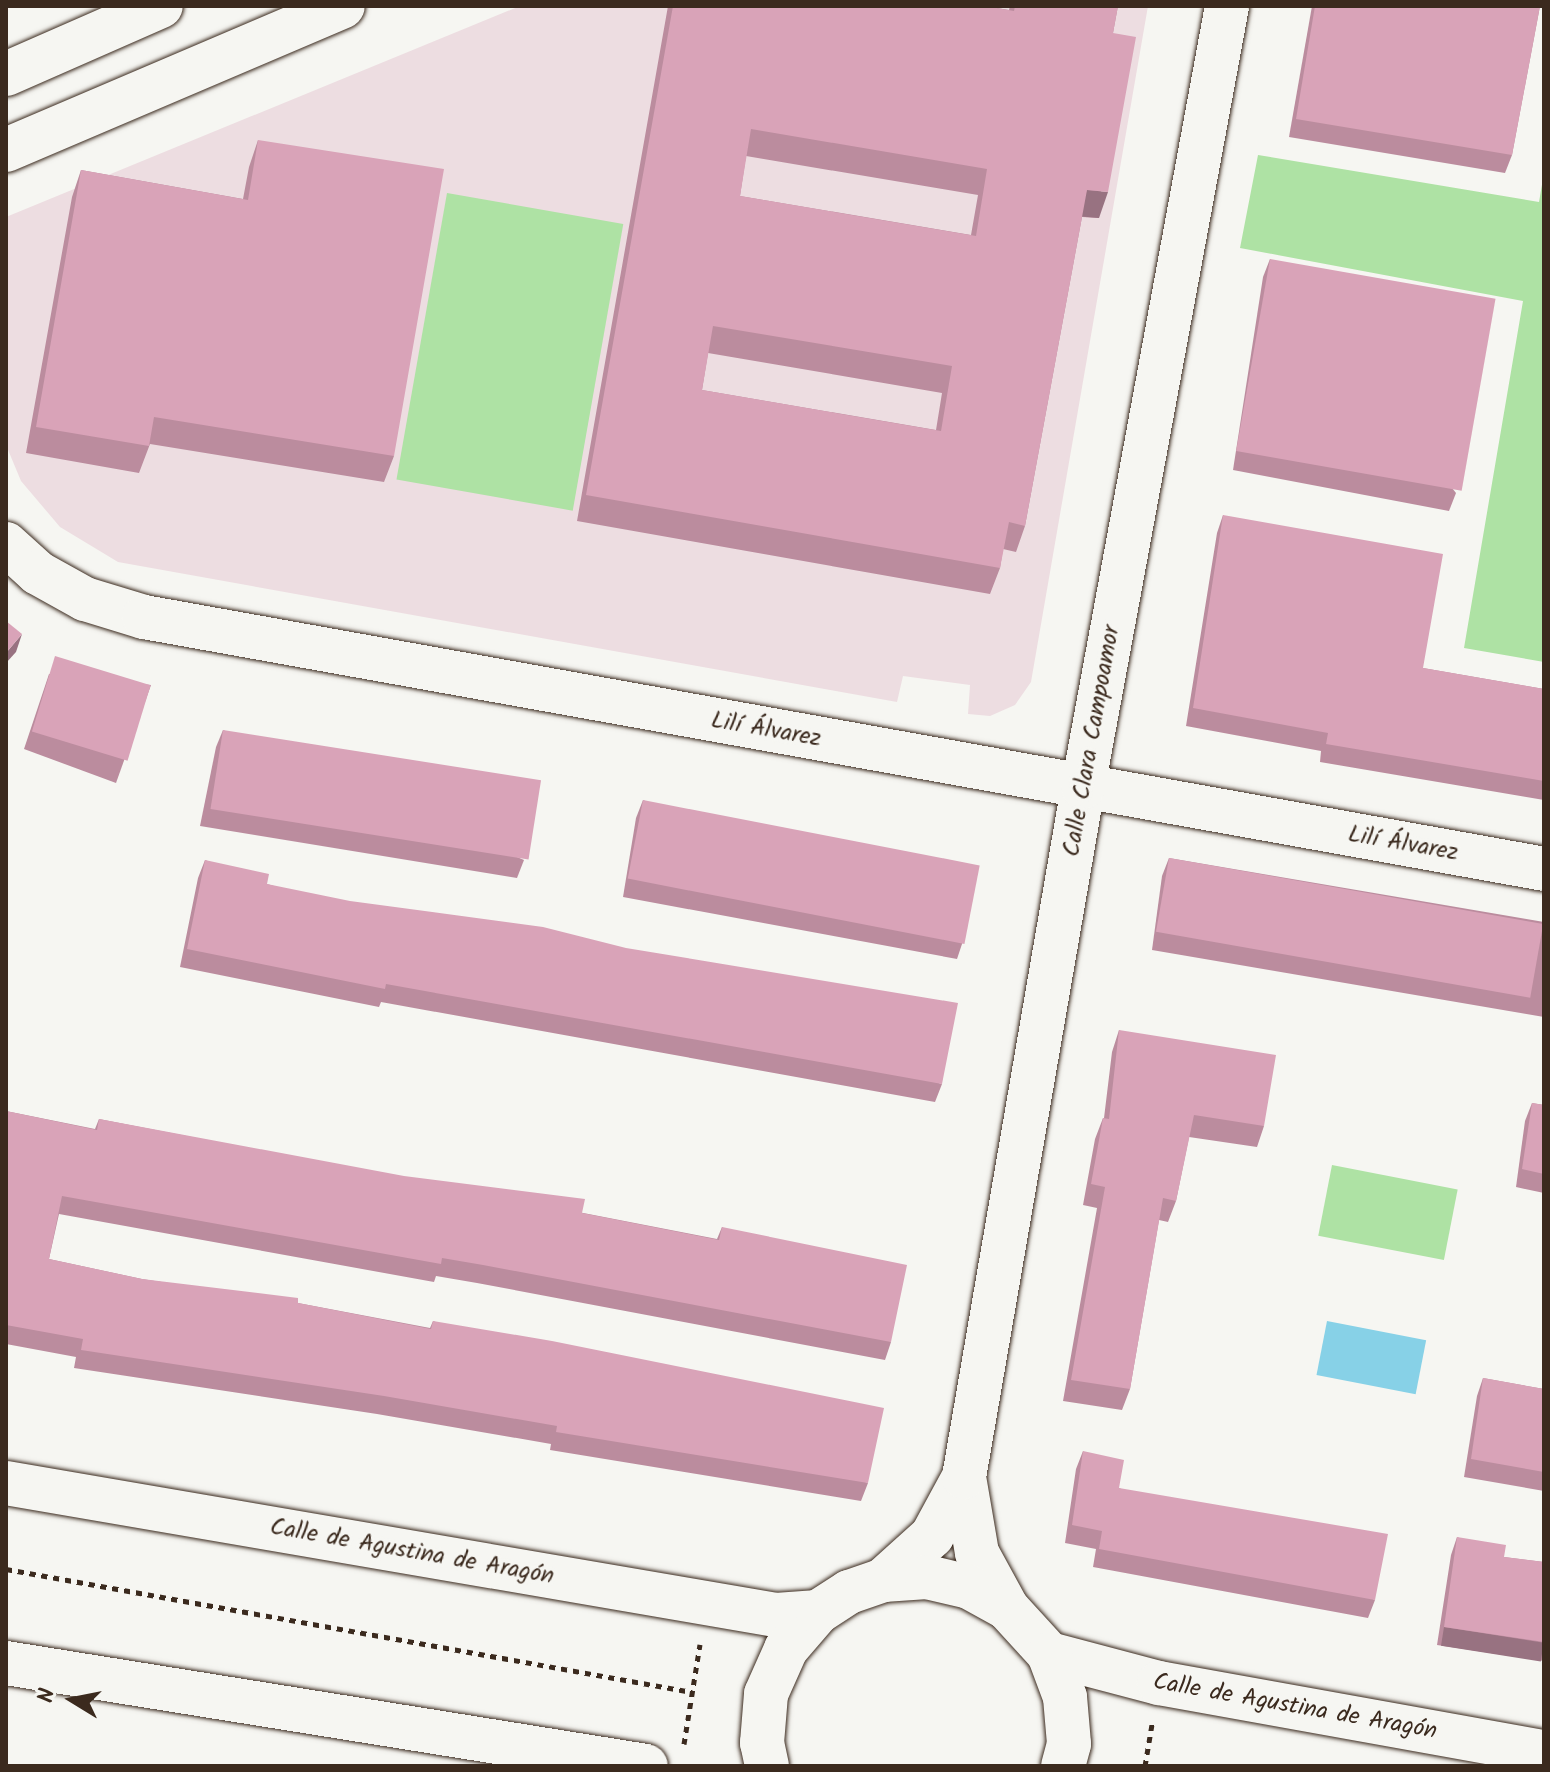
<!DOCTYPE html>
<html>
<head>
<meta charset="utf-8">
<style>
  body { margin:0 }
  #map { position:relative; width:1550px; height:1772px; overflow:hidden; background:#f6f6f2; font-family:Kalam,sans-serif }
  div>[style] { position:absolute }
  .built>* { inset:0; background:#eddde1 }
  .green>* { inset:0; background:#aee2a4; transform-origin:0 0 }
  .water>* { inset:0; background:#87d1e7; transform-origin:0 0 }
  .path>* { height:5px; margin-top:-2.5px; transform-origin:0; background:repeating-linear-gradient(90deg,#3b2a1e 0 6px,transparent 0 12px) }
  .roads { filter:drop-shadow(0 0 2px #3b2a1e) drop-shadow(0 0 2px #3b2a1e) }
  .minor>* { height:44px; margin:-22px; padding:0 22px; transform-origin:22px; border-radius:22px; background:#f6f6f2 }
  .wall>* { inset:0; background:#bb8c9e }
  .shaded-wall>* { inset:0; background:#987281; transform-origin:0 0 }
  .building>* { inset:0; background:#d9a3b8; transform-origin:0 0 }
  span { translate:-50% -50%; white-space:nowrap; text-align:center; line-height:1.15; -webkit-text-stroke:7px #f6f6f2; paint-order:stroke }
  .street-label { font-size:24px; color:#3b2a1e }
  .frame { position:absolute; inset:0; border:8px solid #3b2a1e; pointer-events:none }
  .north { position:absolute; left:32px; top:1660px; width:80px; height:80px; -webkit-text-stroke:6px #f6f6f2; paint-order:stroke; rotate:280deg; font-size:22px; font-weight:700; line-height:32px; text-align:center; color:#3b2a1e }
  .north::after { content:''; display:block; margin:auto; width:28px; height:36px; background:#3b2a1e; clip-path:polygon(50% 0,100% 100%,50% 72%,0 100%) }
</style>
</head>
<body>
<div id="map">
  <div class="built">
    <div style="clip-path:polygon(520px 6px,1148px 6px,1031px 682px,1015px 705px,990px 716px,968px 714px,970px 685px,903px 676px,897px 702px,118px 562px,60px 527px,21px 481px,6px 445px,6px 217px)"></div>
  </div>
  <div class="green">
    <div style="clip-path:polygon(1258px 155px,1539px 202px,1544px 173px,1544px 662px,1464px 648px,1523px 301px,1240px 248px)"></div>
    <div style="left:447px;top:193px;width:179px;height:291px;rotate:10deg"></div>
    <div style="left:1332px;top:1165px;width:128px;height:72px;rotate:11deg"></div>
  </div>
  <div class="water">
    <div style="left:1327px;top:1321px;width:101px;height:55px;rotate:11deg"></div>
  </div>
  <div class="path">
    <div style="left:6px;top:1569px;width:697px;rotate:10.17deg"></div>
    <div style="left:684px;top:1744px;width:101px;rotate:-80.9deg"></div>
    <div style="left:1145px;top:1766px;width:43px;rotate:-80.5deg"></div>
  </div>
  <div class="roads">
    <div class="minor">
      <div style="left:6px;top:74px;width:169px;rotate:-23.7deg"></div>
      <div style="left:6px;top:150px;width:366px;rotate:-23.1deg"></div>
      <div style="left:6px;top:544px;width:43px;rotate:42.2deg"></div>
      <div style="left:38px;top:573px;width:54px;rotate:29deg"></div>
      <div style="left:85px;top:599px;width:62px;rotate:17deg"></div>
      <div style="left:144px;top:617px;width:1422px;rotate:10.2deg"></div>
      <div style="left:964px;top:1477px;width:77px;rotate:80.3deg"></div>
      <div style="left:977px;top:1553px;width:63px;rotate:61.4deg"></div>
      <div style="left:6px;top:1483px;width:781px;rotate:9.73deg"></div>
      <div style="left:776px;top:1615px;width:42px;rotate:-4.1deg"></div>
      <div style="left:883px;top:1580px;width:66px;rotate:-41.9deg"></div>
      <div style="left:932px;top:1536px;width:67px;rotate:-61.5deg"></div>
      <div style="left:964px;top:1477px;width:700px;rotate:-80.21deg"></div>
      <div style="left:1083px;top:787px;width:794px;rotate:-79.55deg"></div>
      <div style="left:1049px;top:1654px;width:114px;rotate:14.8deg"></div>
      <div style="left:1159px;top:1683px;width:391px;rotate:10.2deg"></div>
      <div style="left:6px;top:1663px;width:648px;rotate:9.14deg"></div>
      <div style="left:767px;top:1766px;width:24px;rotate:-102deg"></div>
      <div style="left:762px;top:1743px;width:49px;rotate:-85.3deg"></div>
      <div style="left:766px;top:1694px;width:49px;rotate:-66deg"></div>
      <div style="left:786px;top:1649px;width:49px;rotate:-49.1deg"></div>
      <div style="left:818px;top:1612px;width:37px;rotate:-33deg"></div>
      <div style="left:849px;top:1592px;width:36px;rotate:-19deg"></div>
      <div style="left:883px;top:1580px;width:44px;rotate:-3.9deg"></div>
      <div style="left:927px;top:1577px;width:43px;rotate:13.4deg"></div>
      <div style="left:969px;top:1587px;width:43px;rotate:28.9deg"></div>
      <div style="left:1007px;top:1608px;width:62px;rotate:47.6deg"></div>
      <div style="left:1049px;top:1654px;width:46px;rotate:69.6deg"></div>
      <div style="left:1065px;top:1697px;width:47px;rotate:85.1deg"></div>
      <div style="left:1069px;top:1744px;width:23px;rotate:105deg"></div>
    </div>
  </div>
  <div class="wall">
    <div style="clip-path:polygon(evenodd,668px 6px,985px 6px,1009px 10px,1010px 6px,1118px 6px,1113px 33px,1099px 218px,1082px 217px,1025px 526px,1016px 552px,1003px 549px,1000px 568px,990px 594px,577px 521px,668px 6px,746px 156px,978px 195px,971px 235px,740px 196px,746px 156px,668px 6px,708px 353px,942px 393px,936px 430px,702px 390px,708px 353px)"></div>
    <div style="clip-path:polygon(1312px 6px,1540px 6px,1512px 155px,1505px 173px,1289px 137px)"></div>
    <div style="clip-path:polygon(258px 140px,394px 456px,384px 482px,150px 444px,139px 473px,26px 453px,72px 197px,81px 170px,243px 199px,249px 167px)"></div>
    <div style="clip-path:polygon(1270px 259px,1456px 493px,1449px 511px,1233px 470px,1263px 277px)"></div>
    <div style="clip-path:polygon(1223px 515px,1423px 668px,1544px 689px,1544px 800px,1320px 762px,1321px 751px,1186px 726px,1217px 533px)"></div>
    <div style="clip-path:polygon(49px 674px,151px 685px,116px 783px,24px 749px)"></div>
    <div style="clip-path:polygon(223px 730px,524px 860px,517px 878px,200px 826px,216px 747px)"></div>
    <div style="clip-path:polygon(643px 800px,963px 941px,957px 959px,623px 897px,636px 818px)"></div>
    <div style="clip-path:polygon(1169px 858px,1544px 922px,1544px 1017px,1152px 950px,1162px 876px)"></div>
    <div style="clip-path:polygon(205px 860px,267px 884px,942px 1084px,935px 1102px,381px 1002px,379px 1007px,180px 967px,198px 878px)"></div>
    <div style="clip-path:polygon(1119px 1030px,1264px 1126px,1257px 1147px,1189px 1137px,1176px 1201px,1168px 1222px,1159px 1220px,1130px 1389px,1122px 1410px,1063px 1401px,1097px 1208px,1083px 1205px,1095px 1139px,1103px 1118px,1104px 1118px,1112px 1052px)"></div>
    <div style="clip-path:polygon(1532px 1103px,1544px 1105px,1544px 1193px,1516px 1187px,1525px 1121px)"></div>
    <div style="clip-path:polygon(6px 1111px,95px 1129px,99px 1119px,717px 1239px,722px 1227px,891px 1342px,885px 1360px,477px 1283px,436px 1276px,434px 1282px,59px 1214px,49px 1259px,142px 1279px,298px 1303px,430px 1328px,433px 1321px,868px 1483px,861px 1501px,550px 1450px,551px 1444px,377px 1414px,74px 1368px,76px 1357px,6px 1344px)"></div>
    <div style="clip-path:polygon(1483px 1378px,1544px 1389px,1544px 1491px,1464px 1477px,1477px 1396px)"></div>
    <div style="clip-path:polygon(1083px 1451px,1119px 1488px,1375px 1600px,1368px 1618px,1093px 1567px,1096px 1549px,1065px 1543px,1076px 1469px)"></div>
    <div style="clip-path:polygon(1457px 1537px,1504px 1557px,1544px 1562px,1544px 1661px,1437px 1645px,1451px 1555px)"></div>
  </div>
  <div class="shaded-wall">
    <div style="clip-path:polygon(1087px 190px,1108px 192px,1099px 218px,1077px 216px)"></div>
    <div style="clip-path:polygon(22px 634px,16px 652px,6px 663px,6px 653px)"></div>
    <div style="left:1444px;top:1627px;width:101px;height:19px;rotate:9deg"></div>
  </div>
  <div class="building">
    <div style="clip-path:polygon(evenodd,673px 6px,985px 6px,1014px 11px,1015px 6px,1118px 6px,1113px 33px,1136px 37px,1108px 192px,1087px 190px,1025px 526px,1009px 522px,1000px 568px,586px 495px,673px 6px,751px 129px,987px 169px,976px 236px,740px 196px,751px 129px,673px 6px,713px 326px,952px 366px,941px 431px,702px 390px,713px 326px)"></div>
    <div style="clip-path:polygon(1315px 6px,1540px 6px,1512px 155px,1296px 119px)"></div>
    <div style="clip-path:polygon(258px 140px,444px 169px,394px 456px,154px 417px,149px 446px,36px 427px,81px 170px,248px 200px)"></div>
    <div style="left:1270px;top:259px;width:229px;height:195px;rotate:10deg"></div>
    <div style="clip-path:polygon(1223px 515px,1443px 554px,1423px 668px,1544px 689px,1544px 781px,1326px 744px,1328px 733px,1193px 708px)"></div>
    <div style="clip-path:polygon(6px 621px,22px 634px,6px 653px)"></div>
    <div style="left:55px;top:656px;width:100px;height:79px;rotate:17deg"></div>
    <div style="left:223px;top:730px;width:322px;height:80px;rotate:9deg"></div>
    <div style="left:643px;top:800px;width:343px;height:80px;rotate:11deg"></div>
    <div style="left:1169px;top:858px;width:380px;height:75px;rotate:10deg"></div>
    <div style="clip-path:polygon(205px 860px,269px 874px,267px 884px,350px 901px,543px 927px,626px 948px,958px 1003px,942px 1084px,386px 984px,385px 989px,187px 949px)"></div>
    <div style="clip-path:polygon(1119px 1030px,1276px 1055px,1264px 1126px,1194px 1115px,1176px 1201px,1163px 1198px,1130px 1389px,1071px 1380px,1105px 1187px,1091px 1184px,1103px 1118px,1109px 1119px)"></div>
    <div style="clip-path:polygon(1532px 1103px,1544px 1105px,1544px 1174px,1522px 1169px)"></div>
    <div style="clip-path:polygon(6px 1111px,97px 1130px,99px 1119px,404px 1176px,585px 1199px,582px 1213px,719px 1240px,722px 1227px,907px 1265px,891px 1342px,483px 1265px,442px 1258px,441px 1264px,62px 1196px,49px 1259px,142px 1279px,298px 1298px,298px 1303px,431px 1329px,433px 1321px,552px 1341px,884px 1408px,868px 1483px,556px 1432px,557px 1426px,384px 1396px,81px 1350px,83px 1339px,6px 1325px)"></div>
    <div style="clip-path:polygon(1483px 1378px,1544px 1389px,1544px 1472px,1471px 1459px)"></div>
    <div style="clip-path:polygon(1083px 1451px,1124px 1460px,1119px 1488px,1388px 1534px,1375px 1600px,1099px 1549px,1102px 1531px,1072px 1525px)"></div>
    <div style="clip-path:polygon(1457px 1537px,1506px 1545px,1504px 1557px,1544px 1562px,1544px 1642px,1444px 1627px)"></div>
  </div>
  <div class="street-label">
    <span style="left:766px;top:730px;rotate:10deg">Lilí Álvarez</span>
    <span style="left:1092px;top:741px;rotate:-80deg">Calle Clara Campoamor</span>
    <span style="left:1403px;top:844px;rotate:10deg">Lilí Álvarez</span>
    <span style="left:412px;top:1552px;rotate:10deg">Calle de Agustina de Aragón</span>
    <span style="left:1295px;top:1707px;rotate:10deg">Calle de Agustina de Aragón</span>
  </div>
  <div class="frame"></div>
  <div class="north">N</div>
</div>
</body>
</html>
